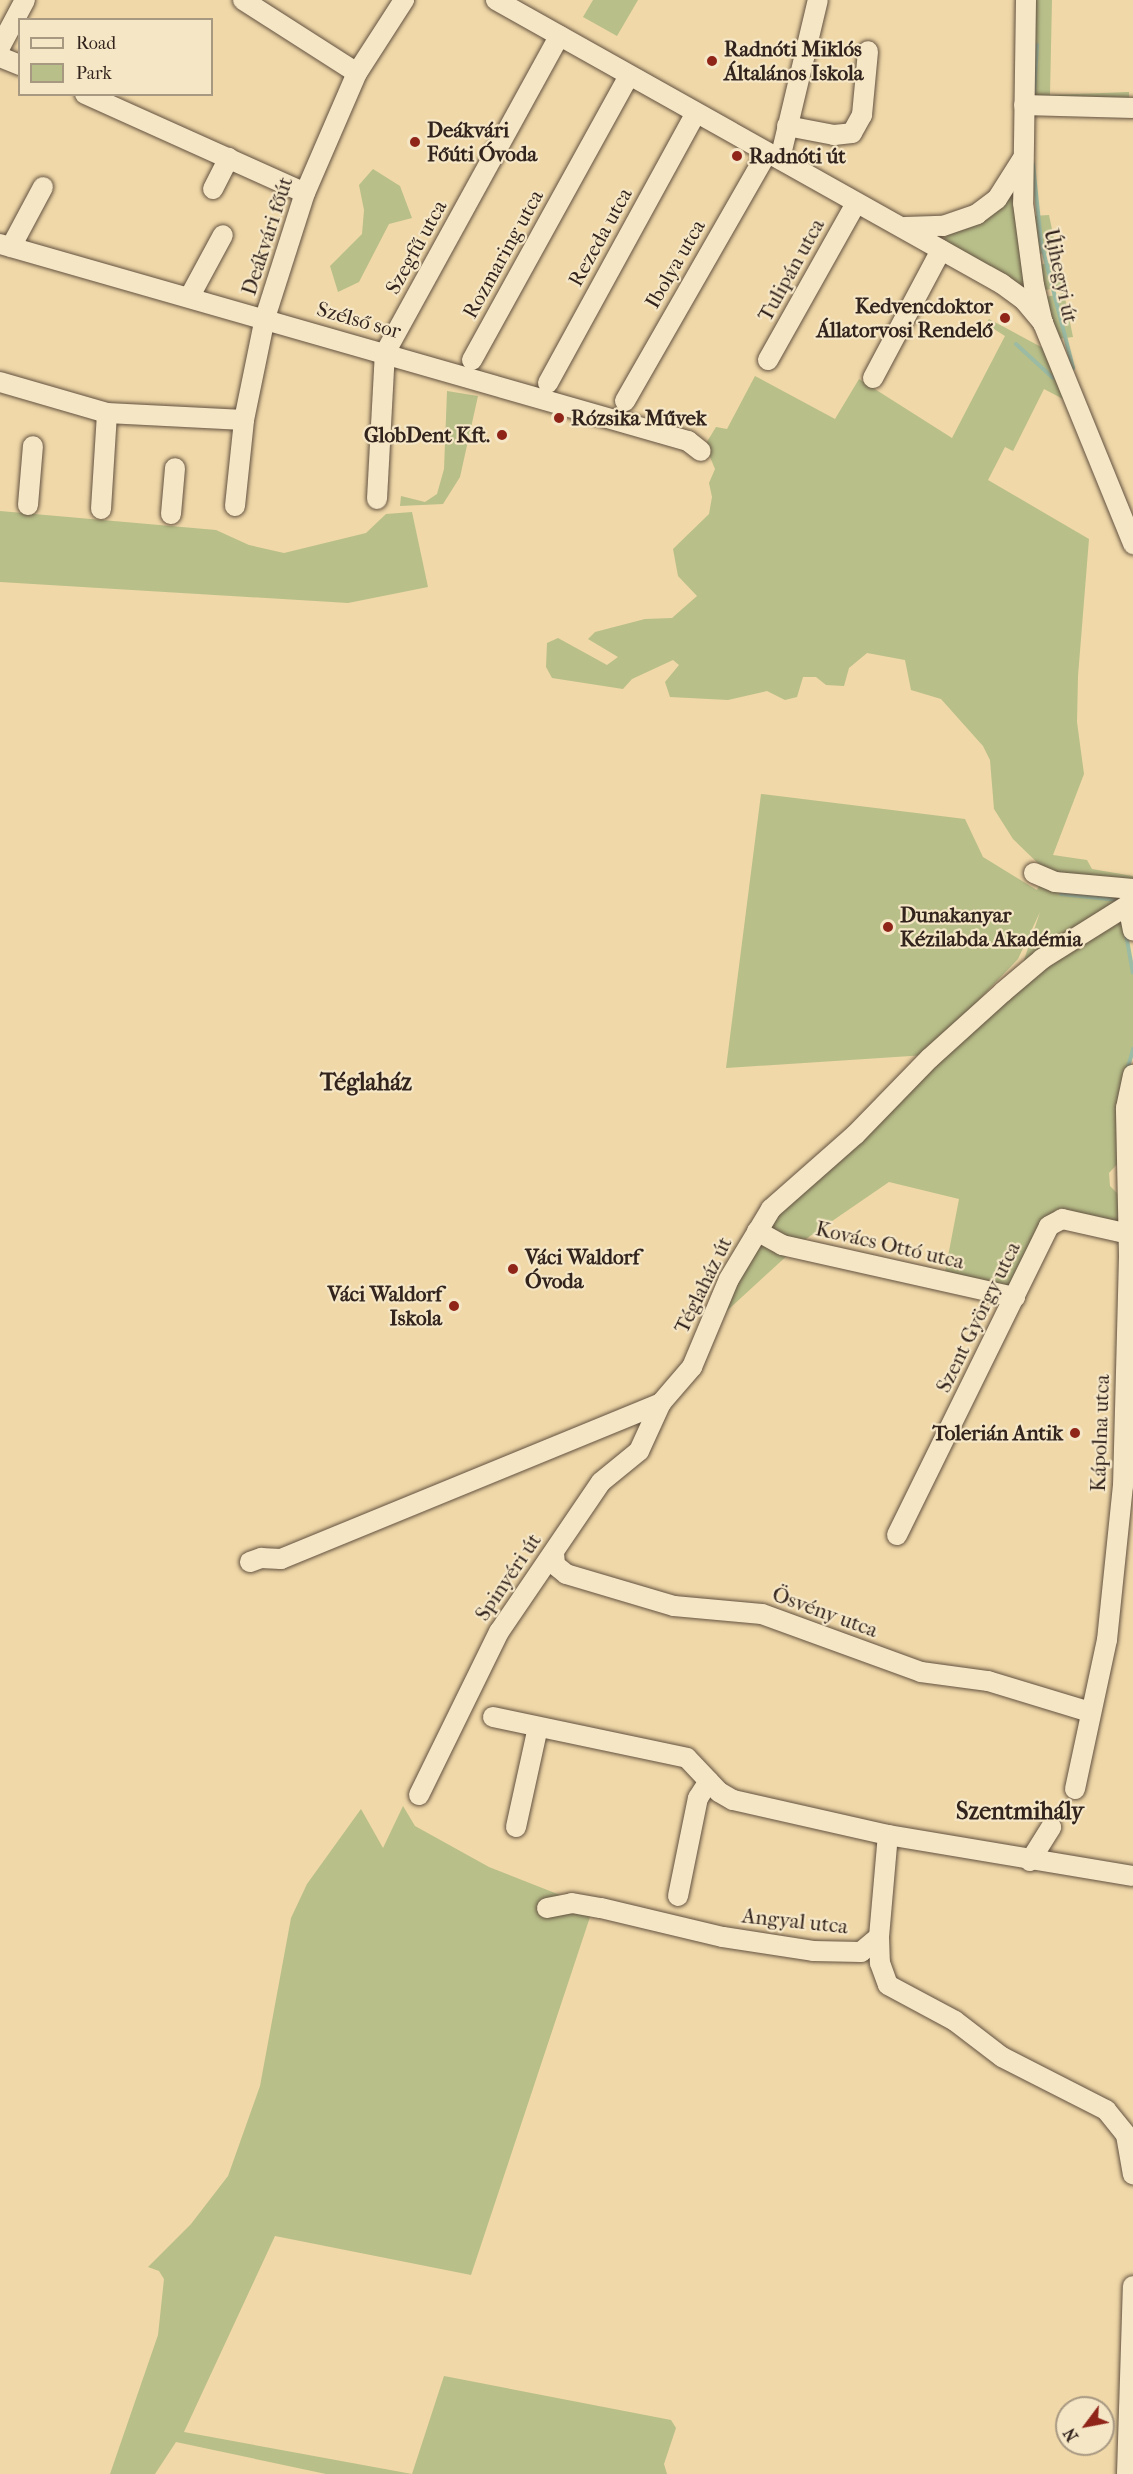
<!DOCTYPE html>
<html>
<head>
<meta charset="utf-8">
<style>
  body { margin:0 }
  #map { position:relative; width:1133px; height:2474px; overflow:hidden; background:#f0d8a8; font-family:"IM FELL French Canon",serif }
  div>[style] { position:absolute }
  .green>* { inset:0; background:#b8bf89; transform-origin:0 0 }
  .stream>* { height:4px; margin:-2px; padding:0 2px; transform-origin:2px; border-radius:2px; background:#9bbba4 }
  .roads { filter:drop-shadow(0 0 2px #625140) drop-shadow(0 0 2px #625140) }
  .minor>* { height:20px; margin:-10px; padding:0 10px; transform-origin:10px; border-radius:10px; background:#f5e6c6 }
  .dots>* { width:16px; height:16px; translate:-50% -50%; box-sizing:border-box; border:3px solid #f5e6c6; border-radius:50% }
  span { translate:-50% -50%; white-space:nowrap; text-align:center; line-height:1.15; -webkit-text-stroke:4.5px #f5e6c6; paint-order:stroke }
  .poi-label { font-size:21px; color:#32241d; font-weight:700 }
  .left { translate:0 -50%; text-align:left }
  .right { translate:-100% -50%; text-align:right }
  .street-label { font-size:21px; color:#32241d }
  .quarter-label { font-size:24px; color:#32241d; font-weight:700 }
  .legend { position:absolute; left:18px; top:18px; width:195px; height:78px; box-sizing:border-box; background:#f5e6c6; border:2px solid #a79882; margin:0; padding:8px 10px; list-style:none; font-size:18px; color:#32241d }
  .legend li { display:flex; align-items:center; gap:12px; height:30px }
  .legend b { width:30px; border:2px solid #a79882 }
  .north { position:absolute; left:1055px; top:2396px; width:60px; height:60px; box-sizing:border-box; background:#f5e6c6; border:2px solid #a79882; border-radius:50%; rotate:238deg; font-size:16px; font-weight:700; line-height:24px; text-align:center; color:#32241d }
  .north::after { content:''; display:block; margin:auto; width:21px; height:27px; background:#8f2418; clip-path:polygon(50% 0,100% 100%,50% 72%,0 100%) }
</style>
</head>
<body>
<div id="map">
  <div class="green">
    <div style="clip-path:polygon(593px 0,638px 0,617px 36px,583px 17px)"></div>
    <div style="clip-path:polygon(1032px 0,1052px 0,1050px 95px,1129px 92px,1129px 102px,1033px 99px)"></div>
    <div style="clip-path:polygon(373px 169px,400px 186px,412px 218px,389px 224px,359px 282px,338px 292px,330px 266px,362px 234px,364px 210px,359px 185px)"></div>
    <div style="clip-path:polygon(1014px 188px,1028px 292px,945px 242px,944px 238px)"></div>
    <div style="clip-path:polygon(1049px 215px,1057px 253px,1037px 254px,1032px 216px)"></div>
    <div style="left:1058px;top:261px;width:26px;height:19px;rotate:79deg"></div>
    <div style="clip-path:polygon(1064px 293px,1073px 337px,1057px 339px,1046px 297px)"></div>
    <div style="clip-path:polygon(989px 319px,1043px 348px,1063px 399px,1044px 389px,1013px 451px,1005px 447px,988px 480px,1089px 539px,1078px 676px,1077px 722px,1084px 774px,1053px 855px,1087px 860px,1092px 869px,1133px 876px,1133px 885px,1047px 872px,1013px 839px,994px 809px,990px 760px,983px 746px,941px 699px,911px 690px,905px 660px,867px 653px,849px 668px,844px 686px,826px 685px,816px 677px,803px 677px,797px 697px,785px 700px,767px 691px,728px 700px,670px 697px,665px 682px,679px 665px,673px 660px,632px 679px,623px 689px,552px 678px,546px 667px,547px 643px,558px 638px,607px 665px,618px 657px,588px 639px,595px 632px,645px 619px,672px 618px,697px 596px,678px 576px,673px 549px,709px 514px,712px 497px,709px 483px,715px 469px,705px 445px,716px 427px,727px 429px,755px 376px,835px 419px,859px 379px,952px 438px,1005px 336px,986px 324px)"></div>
    <div style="clip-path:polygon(447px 391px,478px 396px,460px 477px,443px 504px,400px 506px,401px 496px,425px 502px,437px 494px,444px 469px)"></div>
    <div style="clip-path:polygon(0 511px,216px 530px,249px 545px,284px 553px,366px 533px,386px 514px,412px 512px,428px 587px,348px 603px,0 582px)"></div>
    <div style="clip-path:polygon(761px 794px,965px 819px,983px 857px,1037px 890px,1039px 886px,1132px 894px,1021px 969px,1040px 912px,1018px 959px,926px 1055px,726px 1068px)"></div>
    <div style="clip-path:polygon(1122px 921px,1133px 963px,1133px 1055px,1126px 1078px,1121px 1160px,1109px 1173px,1110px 1186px,1120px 1196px,1120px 1221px,1107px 1223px,1055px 1212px,1045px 1221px,1015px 1283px,1006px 1286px,945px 1272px,959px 1199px,889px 1182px,803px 1241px,718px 1319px,757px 1233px,928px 1068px,1047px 963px)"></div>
    <div style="clip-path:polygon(403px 1806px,415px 1826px,489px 1867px,593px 1908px,471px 2275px,275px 2236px,184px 2432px,412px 2474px,444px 2376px,671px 2420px,676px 2428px,664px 2464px,667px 2474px,326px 2474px,176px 2442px,155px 2474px,110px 2474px,158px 2335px,164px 2279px,159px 2271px,148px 2267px,191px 2224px,228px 2176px,260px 2086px,291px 1918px,307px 1884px,361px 1809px,383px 1848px)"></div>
  </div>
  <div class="stream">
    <div style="left:1034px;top:92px;width:47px;rotate:-86.3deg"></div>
    <div style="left:1033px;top:164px;width:78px;rotate:84.1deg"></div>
    <div style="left:1041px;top:242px;width:130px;rotate:75.7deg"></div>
    <div style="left:1016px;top:344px;width:50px;rotate:42.6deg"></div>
    <div style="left:1061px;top:894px;width:57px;rotate:6deg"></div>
    <div style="left:1126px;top:934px;width:39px;rotate:80deg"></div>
    <div style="left:1128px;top:1067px;width:19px;rotate:-74deg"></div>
  </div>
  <div class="roads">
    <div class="minor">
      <div style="left:243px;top:0;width:135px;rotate:32.6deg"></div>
      <div style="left:496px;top:0;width:580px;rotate:29.3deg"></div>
      <div style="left:1002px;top:284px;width:27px;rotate:36deg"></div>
      <div style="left:1024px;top:300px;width:30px;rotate:50deg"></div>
      <div style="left:1026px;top:0;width:203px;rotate:90.8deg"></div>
      <div style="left:1023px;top:203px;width:83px;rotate:82.4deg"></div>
      <div style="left:1034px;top:285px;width:39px;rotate:77deg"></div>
      <div style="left:1043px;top:323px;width:239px;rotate:67.8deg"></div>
      <div style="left:0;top:47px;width:53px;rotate:-62deg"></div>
      <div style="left:0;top:57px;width:22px;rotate:22deg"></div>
      <div style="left:85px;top:94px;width:241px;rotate:24.2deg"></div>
      <div style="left:1024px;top:105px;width:109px;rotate:1.6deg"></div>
      <div style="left:787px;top:126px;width:48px;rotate:10.8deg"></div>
      <div style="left:834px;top:135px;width:18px;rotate:-6deg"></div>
      <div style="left:852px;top:133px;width:21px;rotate:-61deg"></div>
      <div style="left:862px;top:115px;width:64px;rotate:-84.6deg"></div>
      <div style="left:780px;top:159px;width:163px;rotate:-76.6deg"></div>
      <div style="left:213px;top:189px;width:35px;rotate:-63deg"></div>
      <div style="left:905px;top:227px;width:38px;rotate:-2deg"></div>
      <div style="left:943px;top:226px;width:36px;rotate:-19deg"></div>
      <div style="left:977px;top:214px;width:25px;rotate:-37deg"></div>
      <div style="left:997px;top:199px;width:49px;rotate:-57.6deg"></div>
      <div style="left:0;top:244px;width:716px;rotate:15.98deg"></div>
      <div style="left:688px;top:441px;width:16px;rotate:38deg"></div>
      <div style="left:11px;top:247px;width:68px;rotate:-61.9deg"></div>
      <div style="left:190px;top:296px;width:69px;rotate:-61.6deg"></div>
      <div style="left:472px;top:360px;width:323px;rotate:-61.1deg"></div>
      <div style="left:768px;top:360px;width:180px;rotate:-60.7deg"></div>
      <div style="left:873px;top:378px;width:145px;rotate:-62deg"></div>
      <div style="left:0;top:382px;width:111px;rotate:16.2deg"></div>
      <div style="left:107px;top:413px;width:137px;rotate:2.9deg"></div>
      <div style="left:548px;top:383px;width:306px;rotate:-61.3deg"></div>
      <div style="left:625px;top:401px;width:286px;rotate:-60.2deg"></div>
      <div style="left:377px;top:499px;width:146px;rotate:-86.9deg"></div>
      <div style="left:385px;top:353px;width:362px;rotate:-61.2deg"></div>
      <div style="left:28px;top:505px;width:59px;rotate:-85.2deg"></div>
      <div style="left:235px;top:506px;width:86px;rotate:-84deg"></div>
      <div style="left:244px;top:420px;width:104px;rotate:-78.4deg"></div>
      <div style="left:265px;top:318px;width:131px;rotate:-72.3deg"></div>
      <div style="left:305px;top:193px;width:131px;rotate:-66.6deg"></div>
      <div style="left:357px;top:73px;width:87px;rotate:-57.2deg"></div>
      <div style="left:101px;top:509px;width:96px;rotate:-86.4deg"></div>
      <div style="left:171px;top:514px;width:46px;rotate:-85deg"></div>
      <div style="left:1034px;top:873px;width:23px;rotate:23deg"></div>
      <div style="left:1055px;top:882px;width:78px;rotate:5.1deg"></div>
      <div style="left:1133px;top:901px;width:6px;rotate:141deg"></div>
      <div style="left:1128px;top:905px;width:26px;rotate:79deg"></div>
      <div style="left:757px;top:1231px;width:29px;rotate:29deg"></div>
      <div style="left:782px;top:1245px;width:239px;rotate:12.6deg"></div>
      <div style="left:897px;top:1535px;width:344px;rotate:-63.8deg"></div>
      <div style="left:1049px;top:1226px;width:15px;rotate:-28deg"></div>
      <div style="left:1062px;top:1219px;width:69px;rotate:12.6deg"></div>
      <div style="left:554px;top:1553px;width:12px;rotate:85deg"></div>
      <div style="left:555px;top:1565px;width:14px;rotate:39deg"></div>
      <div style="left:566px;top:1574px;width:113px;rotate:16.5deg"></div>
      <div style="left:674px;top:1606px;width:88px;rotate:5.2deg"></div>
      <div style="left:762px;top:1614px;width:169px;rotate:20deg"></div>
      <div style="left:921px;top:1672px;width:68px;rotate:7.7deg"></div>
      <div style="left:988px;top:1681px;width:107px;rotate:16.9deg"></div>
      <div style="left:250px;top:1562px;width:12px;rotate:-20deg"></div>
      <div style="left:261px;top:1558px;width:20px;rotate:3deg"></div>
      <div style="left:281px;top:1559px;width:411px;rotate:-22.3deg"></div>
      <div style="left:661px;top:1403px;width:48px;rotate:-49.3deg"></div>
      <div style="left:692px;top:1367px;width:95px;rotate:-67.2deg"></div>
      <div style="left:729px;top:1279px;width:82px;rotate:-59deg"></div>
      <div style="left:771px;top:1209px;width:112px;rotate:-41.4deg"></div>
      <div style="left:855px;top:1135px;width:107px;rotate:-45.8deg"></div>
      <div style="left:930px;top:1058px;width:98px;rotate:-42.1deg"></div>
      <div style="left:1003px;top:992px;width:51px;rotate:-40.2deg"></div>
      <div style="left:1042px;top:959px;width:102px;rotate:-32.1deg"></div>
      <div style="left:493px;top:1717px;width:198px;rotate:11.9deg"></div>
      <div style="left:687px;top:1758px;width:47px;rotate:46.7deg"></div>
      <div style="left:719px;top:1792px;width:16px;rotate:30deg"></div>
      <div style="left:733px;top:1800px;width:159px;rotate:12.7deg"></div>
      <div style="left:1075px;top:1789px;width:152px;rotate:-77.9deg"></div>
      <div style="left:1107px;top:1640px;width:155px;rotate:-84.1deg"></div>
      <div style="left:1123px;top:1486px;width:231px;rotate:-88.5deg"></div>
      <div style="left:1129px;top:1255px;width:147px;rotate:-91.2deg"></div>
      <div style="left:1126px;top:1108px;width:34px;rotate:-78deg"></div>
      <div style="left:419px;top:1795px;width:182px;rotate:-63.9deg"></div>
      <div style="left:499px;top:1632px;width:181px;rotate:-55.8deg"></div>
      <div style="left:601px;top:1482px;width:49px;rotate:-39.2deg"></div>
      <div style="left:639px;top:1451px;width:53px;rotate:-65.4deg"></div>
      <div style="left:516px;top:1827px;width:102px;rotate:-77.6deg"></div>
      <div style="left:1030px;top:1861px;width:40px;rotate:-58deg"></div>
      <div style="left:678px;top:1896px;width:100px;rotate:-78.5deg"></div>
      <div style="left:698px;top:1798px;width:20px;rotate:-57deg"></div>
      <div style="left:547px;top:1908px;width:25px;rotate:-11deg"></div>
      <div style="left:572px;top:1903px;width:29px;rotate:10deg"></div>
      <div style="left:601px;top:1908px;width:125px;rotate:13.4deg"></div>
      <div style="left:723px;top:1937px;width:91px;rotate:8.8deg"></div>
      <div style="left:813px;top:1951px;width:48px;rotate:1.2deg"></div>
      <div style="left:861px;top:1952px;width:23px;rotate:-40deg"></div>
      <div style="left:879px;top:1937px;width:26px;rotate:88deg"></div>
      <div style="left:880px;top:1963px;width:23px;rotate:70deg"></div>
      <div style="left:888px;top:1985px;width:76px;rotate:28.2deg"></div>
      <div style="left:955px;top:2021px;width:59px;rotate:37.5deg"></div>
      <div style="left:1002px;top:2057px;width:117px;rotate:27deg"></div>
      <div style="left:1106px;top:2110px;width:32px;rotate:51deg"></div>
      <div style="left:1126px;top:2135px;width:40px;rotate:80deg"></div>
      <div style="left:879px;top:1937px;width:102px;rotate:-85deg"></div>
      <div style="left:888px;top:1835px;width:248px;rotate:9.5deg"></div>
      <div style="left:1127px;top:2474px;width:188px;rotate:-88.2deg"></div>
    </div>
  </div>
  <div class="dots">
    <div style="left:712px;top:61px;background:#8f2418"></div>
    <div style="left:415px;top:142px;background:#8f2418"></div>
    <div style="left:737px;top:156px;background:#8f2418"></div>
    <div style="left:1005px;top:318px;background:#8f2418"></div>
    <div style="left:559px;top:418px;background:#8f2418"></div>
    <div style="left:502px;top:435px;background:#8f2418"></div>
    <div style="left:888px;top:927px;background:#8f2418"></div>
    <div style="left:513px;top:1269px;background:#8f2418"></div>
    <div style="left:454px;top:1306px;background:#8f2418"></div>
    <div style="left:1075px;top:1433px;background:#8f2418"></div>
  </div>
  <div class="poi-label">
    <span class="left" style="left:724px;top:61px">Radnóti Miklós<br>Általános Iskola</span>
    <span class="left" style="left:427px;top:142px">Deákvári<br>Főúti Óvoda</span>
    <span class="left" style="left:749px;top:156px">Radnóti út</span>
    <span class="right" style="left:993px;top:318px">Kedvencdoktor<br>Állatorvosi Rendelő</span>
    <span class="left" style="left:571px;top:418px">Rózsika Művek</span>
    <span class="right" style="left:490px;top:435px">GlobDent Kft.</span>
    <span class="left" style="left:900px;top:927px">Dunakanyar<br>Kézilabda Akadémia</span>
    <span class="left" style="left:525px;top:1269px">Váci Waldorf<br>Óvoda</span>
    <span class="right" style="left:442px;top:1306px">Váci Waldorf<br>Iskola</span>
    <span class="right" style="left:1063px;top:1433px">Tolerián Antik</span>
  </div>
  <div class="street-label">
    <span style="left:267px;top:236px;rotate:-72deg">Deákvári főút</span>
    <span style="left:600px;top:237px;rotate:-61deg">Rezeda utca</span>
    <span style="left:416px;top:247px;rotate:-61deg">Szegfű utca</span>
    <span style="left:503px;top:254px;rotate:-61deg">Rozmaring utca</span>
    <span style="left:675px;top:264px;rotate:-60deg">Ibolya utca</span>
    <span style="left:791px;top:270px;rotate:-61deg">Tulipán utca</span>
    <span style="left:1061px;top:276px;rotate:78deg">Újhegyi út</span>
    <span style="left:359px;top:320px;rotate:16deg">Szélső sor</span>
    <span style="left:890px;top:1245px;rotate:13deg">Kovács Ottó utca</span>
    <span style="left:703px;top:1285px;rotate:-64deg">Téglaház út</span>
    <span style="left:978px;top:1317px;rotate:-64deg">Szent György utca</span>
    <span style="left:1100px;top:1433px;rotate:-88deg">Kápolna utca</span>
    <span style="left:508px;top:1577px;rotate:-56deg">Spinyéri út</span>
    <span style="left:825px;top:1612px;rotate:20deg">Ösvény utca</span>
    <span style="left:795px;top:1921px;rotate:6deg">Angyal utca</span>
  </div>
  <div class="quarter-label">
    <span style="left:366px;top:1083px">Téglaház</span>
    <span style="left:1020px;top:1812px">Szentmihály</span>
  </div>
  <ul class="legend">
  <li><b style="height:8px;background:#f5e6c6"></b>Road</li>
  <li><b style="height:16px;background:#b8bf89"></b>Park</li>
  </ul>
  <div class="north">N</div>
</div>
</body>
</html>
